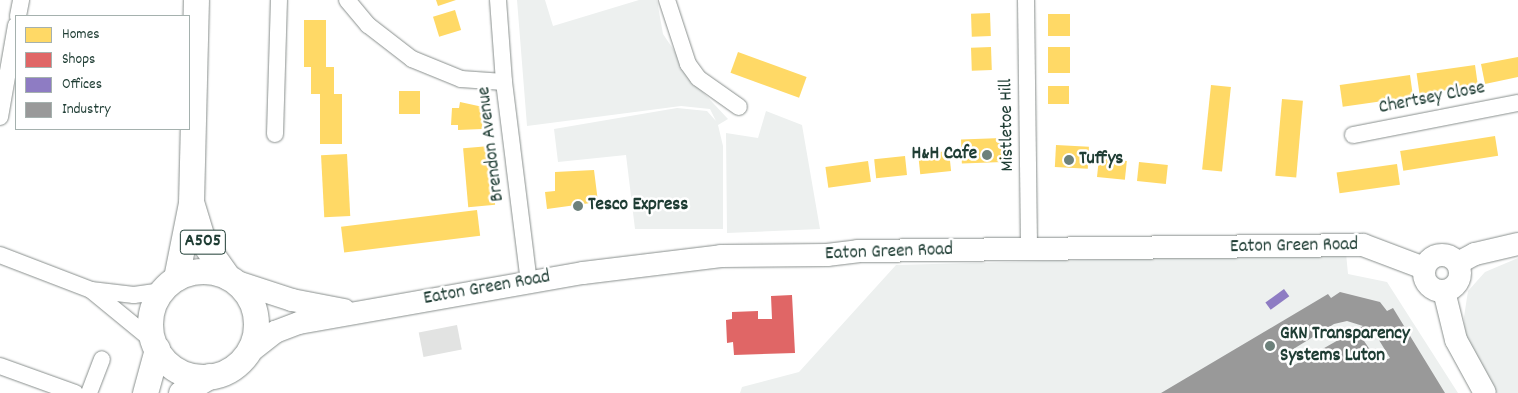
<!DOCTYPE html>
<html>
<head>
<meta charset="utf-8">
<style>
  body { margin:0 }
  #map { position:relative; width:1518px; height:393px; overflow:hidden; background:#fff; font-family:Dekko,sans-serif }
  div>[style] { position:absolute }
  .built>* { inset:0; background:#edf0ef }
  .homes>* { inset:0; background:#ffd966; transform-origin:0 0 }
  .shops>* { inset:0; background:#e06666 }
  .offices>* { inset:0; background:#8e7cc3; transform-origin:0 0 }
  .industry>* { inset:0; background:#999 }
  .building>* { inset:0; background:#e2e3e2; transform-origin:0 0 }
  .roads { filter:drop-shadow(0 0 1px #898f8d) drop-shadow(0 0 1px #898f8d) }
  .street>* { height:16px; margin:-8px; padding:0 8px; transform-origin:8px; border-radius:8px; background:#fff }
  .secondary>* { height:22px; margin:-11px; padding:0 11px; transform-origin:11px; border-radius:11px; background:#fff }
  .secondary>.ring { margin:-11px; padding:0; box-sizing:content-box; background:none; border:22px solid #fff; border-radius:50% }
  .primary>* { height:25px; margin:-12.5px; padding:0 12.5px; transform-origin:12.5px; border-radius:12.5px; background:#fff }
  .primary>.ring { margin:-12.5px; padding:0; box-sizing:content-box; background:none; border:25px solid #fff; border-radius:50% }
  .dots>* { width:14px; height:14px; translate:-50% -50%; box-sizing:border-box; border:2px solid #fff; border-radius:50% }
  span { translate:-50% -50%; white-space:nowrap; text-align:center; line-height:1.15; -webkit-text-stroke:5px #fff; paint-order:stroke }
  .shield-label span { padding:1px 4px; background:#fff; border:1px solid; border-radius:4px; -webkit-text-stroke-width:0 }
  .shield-label { font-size:18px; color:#1f3d34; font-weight:700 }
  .street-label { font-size:19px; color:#1f3d34 }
  .poi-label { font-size:19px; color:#1f3d34; font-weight:700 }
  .right { translate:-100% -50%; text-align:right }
  .left { translate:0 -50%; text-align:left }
  .legend { position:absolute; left:15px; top:15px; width:175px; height:115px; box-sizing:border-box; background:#fff; border:1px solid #a5b1ae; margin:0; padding:6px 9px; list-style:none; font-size:15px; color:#1f3d34 }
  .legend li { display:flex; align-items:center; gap:10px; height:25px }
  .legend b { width:25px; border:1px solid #a5b1ae }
</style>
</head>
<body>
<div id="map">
  <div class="built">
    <div style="clip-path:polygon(517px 0,545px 0,553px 26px,639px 0,657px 0,663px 34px,700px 89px,728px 119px,718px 125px,723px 146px,723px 229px,635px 229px,626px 155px,558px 162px,554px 129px,677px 108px,707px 111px,716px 121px,710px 109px,681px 106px,527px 126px)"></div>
    <div style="clip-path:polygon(766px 111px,802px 125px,820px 229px,727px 233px,726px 133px,758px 138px)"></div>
    <div style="clip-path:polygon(1346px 253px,1348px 274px,1387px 282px,1458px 393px,740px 393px,742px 387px,799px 372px,896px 265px)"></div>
    <div style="clip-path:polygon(1518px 258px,1518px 393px,1497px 393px,1465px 339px,1464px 317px,1468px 291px,1485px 272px)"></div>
  </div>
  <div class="homes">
    <div style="clip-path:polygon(436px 0,456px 0,438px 6px)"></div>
    <div style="left:455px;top:10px;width:21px;height:23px;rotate:73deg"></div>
    <div style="left:990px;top:13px;width:23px;height:19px;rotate:88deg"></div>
    <div style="left:1048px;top:14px;width:22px;height:22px"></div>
    <div style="clip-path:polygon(304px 20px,326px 20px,326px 67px,334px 67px,334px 94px,342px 94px,342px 144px,320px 144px,320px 94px,311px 94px,311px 67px,304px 67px)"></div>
    <div style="left:991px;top:47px;width:23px;height:20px;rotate:88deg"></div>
    <div style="left:1048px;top:47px;width:22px;height:26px"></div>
    <div style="left:738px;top:52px;width:73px;height:22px;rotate:20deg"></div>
    <div style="clip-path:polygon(1518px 57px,1518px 77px,1485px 84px,1481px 64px)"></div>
    <div style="left:1475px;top:65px;width:21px;height:59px;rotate:82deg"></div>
    <div style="left:1410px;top:75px;width:22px;height:71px;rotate:82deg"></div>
    <div style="left:1211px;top:85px;width:20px;height:85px;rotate:6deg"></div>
    <div style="left:1048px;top:86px;width:21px;height:18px"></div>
    <div style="left:399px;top:91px;width:21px;height:23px"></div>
    <div style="left:1282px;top:99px;width:21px;height:77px;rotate:5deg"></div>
    <div style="clip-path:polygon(460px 102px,483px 107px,482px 129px,458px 130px,458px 125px,451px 125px,452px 108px,459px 108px)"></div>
    <div style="left:1495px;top:136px;width:20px;height:96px;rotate:81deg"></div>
    <div style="left:1002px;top:138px;width:24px;height:41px;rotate:88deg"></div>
    <div style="left:1056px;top:145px;width:33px;height:22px;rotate:3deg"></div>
    <div style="left:490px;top:146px;width:59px;height:27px;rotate:85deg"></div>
    <div style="left:949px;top:151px;width:20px;height:31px;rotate:84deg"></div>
    <div style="left:347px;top:154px;width:62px;height:26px;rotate:87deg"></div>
    <div style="left:905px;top:156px;width:19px;height:31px;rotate:84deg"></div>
    <div style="left:1099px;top:158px;width:28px;height:19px;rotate:6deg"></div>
    <div style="left:868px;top:161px;width:21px;height:43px;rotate:82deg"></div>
    <div style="left:1139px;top:162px;width:29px;height:19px;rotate:6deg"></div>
    <div style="left:1397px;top:164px;width:21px;height:61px;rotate:82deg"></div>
    <div style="clip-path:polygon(594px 170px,598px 202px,547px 209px,545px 192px,555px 191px,555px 172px)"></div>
    <div style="left:477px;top:210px;width:26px;height:137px;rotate:83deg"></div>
  </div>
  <div class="shops">
    <div style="clip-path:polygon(792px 295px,795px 353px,734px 355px,733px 342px,727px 343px,726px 320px,732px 319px,732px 312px,758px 311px,758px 319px,772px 319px,771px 296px)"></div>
  </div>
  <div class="offices">
    <div style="left:1284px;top:289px;width:9px;height:23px;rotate:54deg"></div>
  </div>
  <div class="industry">
    <div style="clip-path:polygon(evenodd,1340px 292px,1380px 302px,1387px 311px,1393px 308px,1445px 393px,1161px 393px,1328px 294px,1331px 298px,1340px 292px,1347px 321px,1363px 326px,1289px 368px,1282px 356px,1334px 324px,1347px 321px,1340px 292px,1374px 332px,1390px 358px,1379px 363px,1362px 338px,1374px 332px)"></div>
  </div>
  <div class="building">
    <div style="left:457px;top:325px;width:25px;height:39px;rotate:79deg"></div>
  </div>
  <div class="roads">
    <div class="street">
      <div style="left:347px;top:0;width:33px;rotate:50deg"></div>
      <div style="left:368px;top:25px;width:56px;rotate:37.7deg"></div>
      <div style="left:412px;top:59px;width:53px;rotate:22.2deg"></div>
      <div style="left:461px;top:79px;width:43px;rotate:4deg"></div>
      <div style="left:498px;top:0;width:82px;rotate:85.8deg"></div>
      <div style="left:504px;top:82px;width:203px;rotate:82.9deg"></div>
      <div style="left:667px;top:0;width:67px;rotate:71.8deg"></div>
      <div style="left:688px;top:64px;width:17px;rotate:54deg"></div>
      <div style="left:698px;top:78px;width:50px;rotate:35.3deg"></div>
      <div style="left:1026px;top:0;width:248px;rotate:89.3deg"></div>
      <div style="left:18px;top:16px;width:16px;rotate:-79deg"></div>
      <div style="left:0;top:117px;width:93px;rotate:-80.1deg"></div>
      <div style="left:275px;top:134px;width:134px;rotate:-88.3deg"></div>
      <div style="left:1353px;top:135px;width:168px;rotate:-11deg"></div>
      <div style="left:0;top:255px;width:97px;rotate:21deg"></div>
      <div style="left:91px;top:290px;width:80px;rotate:39.4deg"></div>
      <div style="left:91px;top:290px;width:43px;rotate:6.6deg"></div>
      <div style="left:134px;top:295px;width:27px;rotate:-8deg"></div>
      <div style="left:0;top:366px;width:80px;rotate:19.8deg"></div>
      <div style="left:89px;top:393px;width:36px;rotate:-69deg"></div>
    </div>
    <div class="secondary">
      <div class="ring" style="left:1424px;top:255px;width:14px;height:14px"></div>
      <div style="left:1458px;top:263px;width:19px;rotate:-28deg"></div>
      <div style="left:1475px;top:254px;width:44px;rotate:-13.1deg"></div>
      <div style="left:237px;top:282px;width:58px;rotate:18.1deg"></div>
      <div style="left:292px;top:300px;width:53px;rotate:10.9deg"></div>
      <div style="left:1444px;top:291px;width:50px;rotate:76.2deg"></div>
      <div style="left:1456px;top:340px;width:60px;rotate:61.3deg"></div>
      <div style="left:247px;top:354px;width:36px;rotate:-38deg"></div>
      <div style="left:275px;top:332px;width:26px;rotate:-21deg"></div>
      <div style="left:299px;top:323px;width:288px;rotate:-10deg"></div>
      <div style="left:583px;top:273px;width:139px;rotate:-7deg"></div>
      <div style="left:721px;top:256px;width:106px;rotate:-0.5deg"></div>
      <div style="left:827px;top:255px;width:31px;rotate:-7deg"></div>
      <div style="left:858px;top:251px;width:505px;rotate:-0.68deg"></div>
      <div style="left:1363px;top:245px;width:65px;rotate:20.7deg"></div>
    </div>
    <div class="primary">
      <div style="left:192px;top:205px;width:39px;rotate:73deg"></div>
      <div style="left:203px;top:242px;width:42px;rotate:54.8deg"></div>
      <div class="ring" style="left:150px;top:271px;width:81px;height:81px"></div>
      <div style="left:176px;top:278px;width:76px;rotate:-78.7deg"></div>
      <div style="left:191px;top:203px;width:203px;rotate:-88.6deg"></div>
      <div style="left:145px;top:393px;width:46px;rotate:-74.7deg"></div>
      <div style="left:181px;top:393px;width:33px;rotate:-31deg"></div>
    </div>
  </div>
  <div class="dots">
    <div style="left:987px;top:155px;background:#6d817b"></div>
    <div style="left:1069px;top:160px;background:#6d817b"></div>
    <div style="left:578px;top:206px;background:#6d817b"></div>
    <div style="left:1270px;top:346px;background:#6d817b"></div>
  </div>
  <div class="shield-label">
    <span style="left:203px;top:242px">A505</span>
  </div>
  <div class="street-label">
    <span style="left:1432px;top:99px;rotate:-11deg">Chertsey Close</span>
    <span style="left:1008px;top:125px;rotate:-91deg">Mistletoe Hill</span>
    <span style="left:492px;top:144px;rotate:-97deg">Brendon Avenue</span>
    <span style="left:1294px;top:247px;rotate:-1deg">Eaton Green Road</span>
    <span style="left:889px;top:253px;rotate:-2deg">Eaton Green Road</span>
    <span style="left:487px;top:289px;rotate:-10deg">Eaton Green Road</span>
  </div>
  <div class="poi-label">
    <span class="right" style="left:977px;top:155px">H&amp;H Cafe</span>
    <span class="left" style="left:1079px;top:160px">Tuffys</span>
    <span class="left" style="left:588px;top:206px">Tesco Express</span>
    <span class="left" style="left:1280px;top:346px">GKN Transparency<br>Systems Luton</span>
  </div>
  <ul class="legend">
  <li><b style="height:14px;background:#ffd966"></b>Homes</li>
  <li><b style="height:14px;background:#e06666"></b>Shops</li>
  <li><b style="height:14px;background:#8e7cc3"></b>Offices</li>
  <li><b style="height:14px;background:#999"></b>Industry</li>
  </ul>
</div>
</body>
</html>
